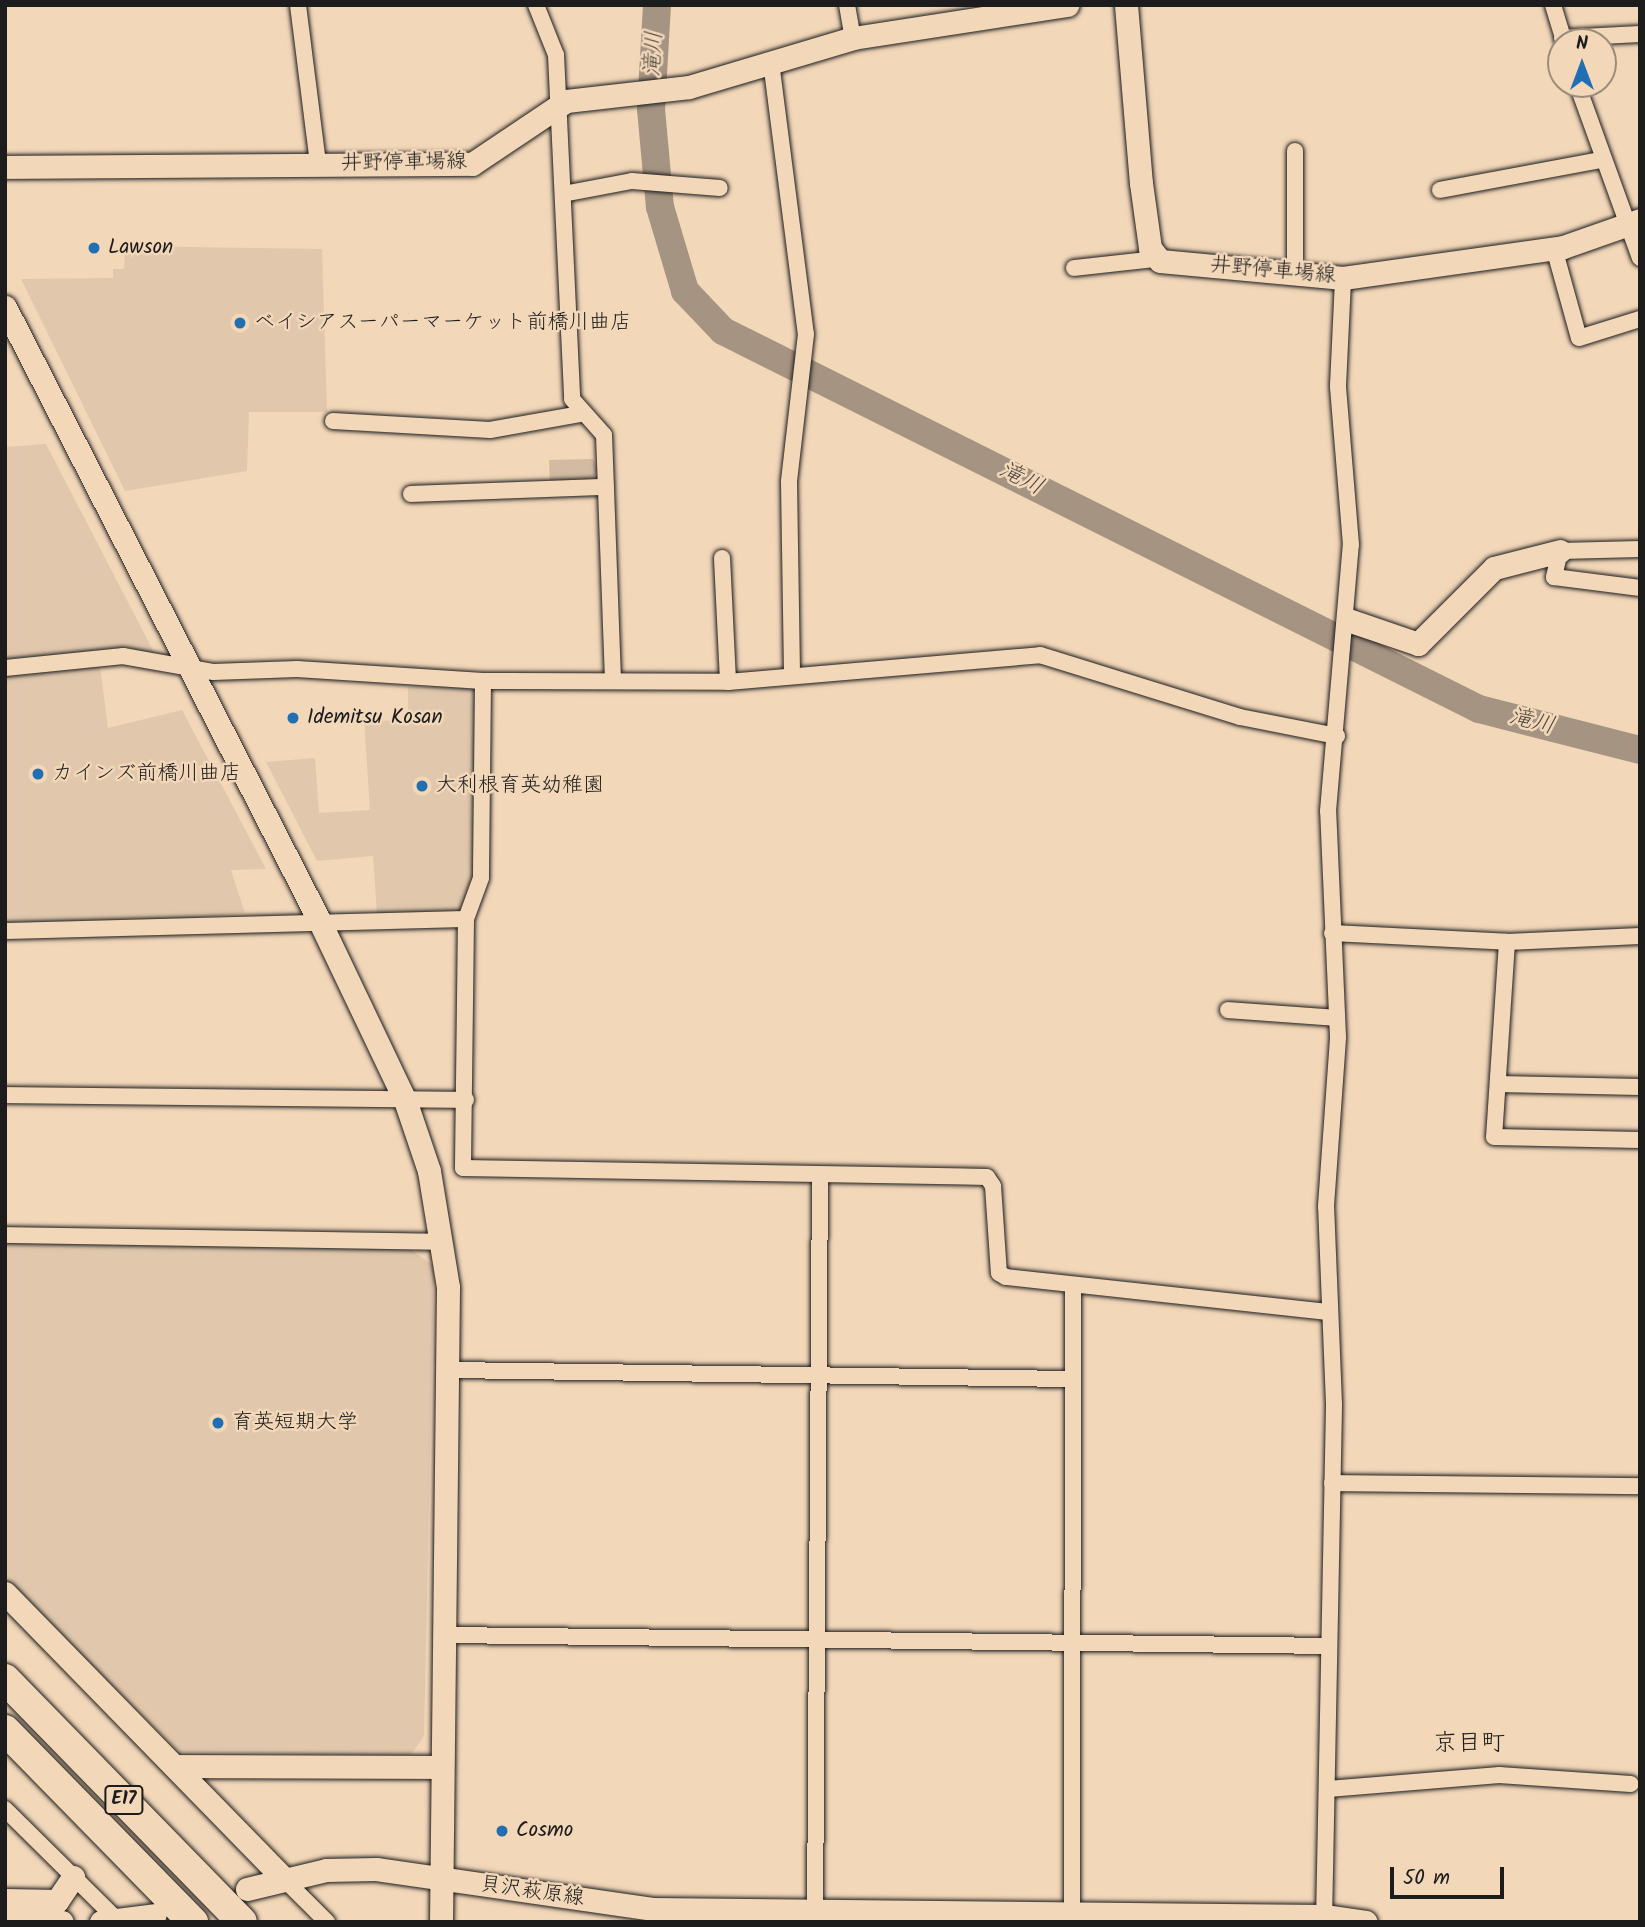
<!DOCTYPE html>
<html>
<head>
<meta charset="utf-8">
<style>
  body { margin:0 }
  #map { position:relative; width:1645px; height:1927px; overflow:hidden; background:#f2d7b9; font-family:Kalam,"Klee One",sans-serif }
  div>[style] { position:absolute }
  .built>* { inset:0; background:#e1c8ad }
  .green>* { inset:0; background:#d2bba2 }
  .river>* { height:28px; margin:-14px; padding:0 14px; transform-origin:14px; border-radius:14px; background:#a69482 }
  .roads { filter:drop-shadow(0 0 2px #1c1c1c) drop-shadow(0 0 2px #1c1c1c) }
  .street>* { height:16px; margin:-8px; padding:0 8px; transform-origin:8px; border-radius:8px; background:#f2d7b9 }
  .secondary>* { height:23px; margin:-11.5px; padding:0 11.5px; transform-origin:11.5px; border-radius:11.5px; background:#f2d7b9 }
  .highway>* { height:30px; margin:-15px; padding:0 15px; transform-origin:15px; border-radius:15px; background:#f2d7b9 }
  .dots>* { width:19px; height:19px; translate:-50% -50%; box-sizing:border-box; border:4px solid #f2d7b9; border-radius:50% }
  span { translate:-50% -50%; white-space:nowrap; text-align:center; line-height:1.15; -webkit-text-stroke:5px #f2d7b9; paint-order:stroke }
  .shield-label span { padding:2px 5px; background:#f2d7b9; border:2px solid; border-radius:5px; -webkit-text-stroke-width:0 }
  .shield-label { font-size:19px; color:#1c1c1c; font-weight:700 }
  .street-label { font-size:21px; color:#1c1c1c }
  .poi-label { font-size:21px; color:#1c1c1c }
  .left { translate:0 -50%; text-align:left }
  .water-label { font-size:23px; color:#4c4640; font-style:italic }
  .quarter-label { font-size:24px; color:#1c1c1c }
  .frame { position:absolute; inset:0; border:7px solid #1c1c1c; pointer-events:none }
  .north { position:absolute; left:1547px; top:28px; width:70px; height:70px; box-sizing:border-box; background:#f2d7b9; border:2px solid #9c8c7a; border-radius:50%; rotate:0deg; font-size:19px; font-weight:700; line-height:28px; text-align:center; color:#1c1c1c }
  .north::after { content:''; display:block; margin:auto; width:24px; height:32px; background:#1f6fb2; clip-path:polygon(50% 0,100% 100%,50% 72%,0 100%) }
  .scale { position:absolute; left:1390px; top:1867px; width:114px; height:32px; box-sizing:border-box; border:4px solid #1c1c1c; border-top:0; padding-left:9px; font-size:21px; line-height:24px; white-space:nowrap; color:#1c1c1c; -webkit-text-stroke:5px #f2d7b9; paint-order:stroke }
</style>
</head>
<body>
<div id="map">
  <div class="built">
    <div style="clip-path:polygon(125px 246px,322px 249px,327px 412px,249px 412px,247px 471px,125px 491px,21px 279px,113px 278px,113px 269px,124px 269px)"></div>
    <div style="clip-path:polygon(46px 444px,157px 658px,120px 648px,5px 663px,5px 447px)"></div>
    <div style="clip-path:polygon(100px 666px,108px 728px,182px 710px,266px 869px,231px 870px,245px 913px,125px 924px,5px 924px,5px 676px)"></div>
    <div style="clip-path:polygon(408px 687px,469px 687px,477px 694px,476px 876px,464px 914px,377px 914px,373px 856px,317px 861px,266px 762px,315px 758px,319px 813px,370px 810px,364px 720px,408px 721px)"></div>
    <div style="clip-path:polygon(5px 1243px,410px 1249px,434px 1266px,424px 1736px,411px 1755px,179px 1752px,5px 1580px)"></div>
  </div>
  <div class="green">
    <div style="clip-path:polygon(593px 459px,598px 471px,591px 481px,550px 483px,549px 460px)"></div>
  </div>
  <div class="river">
    <div style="left:657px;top:5px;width:104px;rotate:93.3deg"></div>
    <div style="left:651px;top:109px;width:98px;rotate:84.8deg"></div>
    <div style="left:660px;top:207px;width:88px;rotate:73.4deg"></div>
    <div style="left:685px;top:291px;width:55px;rotate:46.5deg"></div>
    <div style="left:723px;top:331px;width:845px;rotate:26.57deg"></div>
    <div style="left:1479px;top:709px;width:166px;rotate:14.3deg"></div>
  </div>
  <div class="roads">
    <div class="street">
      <div style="left:298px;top:5px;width:160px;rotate:82.8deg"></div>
      <div style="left:536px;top:5px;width:54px;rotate:68.2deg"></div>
      <div style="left:556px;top:55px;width:344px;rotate:87.3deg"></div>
      <div style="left:572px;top:399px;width:48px;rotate:48.4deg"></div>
      <div style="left:604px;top:435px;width:246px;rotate:87.9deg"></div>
      <div style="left:847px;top:5px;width:34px;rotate:80deg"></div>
      <div style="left:1553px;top:5px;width:39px;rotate:73deg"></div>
      <div style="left:1562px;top:38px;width:78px;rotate:-2.9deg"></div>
      <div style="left:771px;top:62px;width:274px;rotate:82.7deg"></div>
      <div style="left:806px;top:334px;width:149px;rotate:96.6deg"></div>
      <div style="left:789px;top:482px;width:192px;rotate:89.1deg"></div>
      <div style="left:1577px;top:84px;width:185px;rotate:70.1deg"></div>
      <div style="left:1440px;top:190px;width:163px;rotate:-10.6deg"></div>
      <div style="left:563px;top:194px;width:70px;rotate:-10.7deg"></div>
      <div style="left:632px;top:181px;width:88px;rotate:4.5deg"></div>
      <div style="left:1554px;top:248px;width:93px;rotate:74.5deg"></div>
      <div style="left:1579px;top:338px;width:64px;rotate:-17.3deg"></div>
      <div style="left:1074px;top:268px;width:82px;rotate:-6.3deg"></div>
      <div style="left:1295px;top:274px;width:123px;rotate:-90deg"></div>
      <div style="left:333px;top:421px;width:157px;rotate:3.3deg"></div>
      <div style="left:490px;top:430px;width:91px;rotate:-10.1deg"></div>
      <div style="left:411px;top:494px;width:195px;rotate:-2.1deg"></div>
      <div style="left:1640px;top:549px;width:80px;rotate:178.6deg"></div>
      <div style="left:1560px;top:551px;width:27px;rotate:103deg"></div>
      <div style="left:1554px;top:577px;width:87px;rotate:7.3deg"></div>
      <div style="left:722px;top:558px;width:124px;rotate:87.2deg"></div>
      <div style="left:5px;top:668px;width:119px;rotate:-5.8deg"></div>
      <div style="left:123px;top:656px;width:91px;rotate:10.1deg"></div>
      <div style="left:213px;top:672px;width:84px;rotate:-2deg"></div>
      <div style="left:297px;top:669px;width:186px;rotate:3.7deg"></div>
      <div style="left:483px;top:681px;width:245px;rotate:0.2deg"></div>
      <div style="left:728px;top:682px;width:313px;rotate:-4.9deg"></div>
      <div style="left:1040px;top:655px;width:209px;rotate:17.2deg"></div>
      <div style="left:1240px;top:717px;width:99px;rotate:11.1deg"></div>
      <div style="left:483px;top:681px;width:197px;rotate:90.6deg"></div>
      <div style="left:481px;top:878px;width:44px;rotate:110.1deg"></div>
      <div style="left:466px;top:919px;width:249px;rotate:90.7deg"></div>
      <div style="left:463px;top:1168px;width:524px;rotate:0.98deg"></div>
      <div style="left:987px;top:1177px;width:11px;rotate:56deg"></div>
      <div style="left:993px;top:1186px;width:87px;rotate:86.1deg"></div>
      <div style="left:999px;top:1273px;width:8px;rotate:30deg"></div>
      <div style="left:1006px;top:1277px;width:325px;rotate:6.2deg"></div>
      <div style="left:5px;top:931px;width:461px;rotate:-1.5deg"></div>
      <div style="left:1332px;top:933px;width:175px;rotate:2.9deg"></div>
      <div style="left:1507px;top:942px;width:133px;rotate:-2.6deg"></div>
      <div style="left:1507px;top:942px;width:195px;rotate:93.8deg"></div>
      <div style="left:1494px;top:1137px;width:146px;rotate:1.2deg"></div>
      <div style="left:1228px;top:1010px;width:109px;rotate:4.2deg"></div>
      <div style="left:1498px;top:1084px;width:142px;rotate:1.2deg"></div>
      <div style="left:5px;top:1095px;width:461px;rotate:0.6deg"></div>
      <div style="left:5px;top:1235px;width:439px;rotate:0.9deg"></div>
      <div style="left:450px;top:1370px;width:622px;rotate:0.83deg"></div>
      <div style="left:1332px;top:1483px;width:308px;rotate:0.6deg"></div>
      <div style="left:446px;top:1635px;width:883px;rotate:0.71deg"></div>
      <div style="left:1328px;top:1789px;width:172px;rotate:-4.7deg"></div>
      <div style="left:1499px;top:1775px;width:132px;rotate:3.9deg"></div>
      <div style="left:5px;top:1809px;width:161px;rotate:44.7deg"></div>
      <div style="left:282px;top:1877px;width:64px;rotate:45deg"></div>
      <div style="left:815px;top:1921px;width:746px;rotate:-89.62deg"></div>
      <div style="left:1072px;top:1922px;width:635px;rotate:-89.91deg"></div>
      <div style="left:1324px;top:1922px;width:518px;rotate:-88.89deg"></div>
      <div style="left:1334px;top:1404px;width:198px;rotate:-92.3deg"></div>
      <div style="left:1326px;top:1206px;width:169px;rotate:-85.9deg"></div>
      <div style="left:1338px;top:1037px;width:226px;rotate:-92.5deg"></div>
      <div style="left:1328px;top:811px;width:267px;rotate:-85.1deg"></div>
      <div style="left:1351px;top:545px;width:160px;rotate:-94.7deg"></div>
      <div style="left:1338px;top:386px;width:108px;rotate:-87.3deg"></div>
    </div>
    <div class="secondary">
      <div style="left:1126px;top:5px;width:179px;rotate:85.2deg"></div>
      <div style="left:1141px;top:183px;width:66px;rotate:82.1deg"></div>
      <div style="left:1150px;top:248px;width:16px;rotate:52deg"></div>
      <div style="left:1160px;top:261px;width:184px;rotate:5.3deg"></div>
      <div style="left:1343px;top:278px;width:222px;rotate:-8deg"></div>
      <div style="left:1563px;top:247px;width:82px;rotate:-19.3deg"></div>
      <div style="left:5px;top:167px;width:467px;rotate:-0.4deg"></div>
      <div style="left:472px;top:164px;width:113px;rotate:-33.8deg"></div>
      <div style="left:566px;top:101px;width:124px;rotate:-6.5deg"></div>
      <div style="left:689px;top:87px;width:171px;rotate:-16.6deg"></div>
      <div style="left:853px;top:38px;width:217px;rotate:-8.8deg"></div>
      <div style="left:5px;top:307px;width:689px;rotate:62.88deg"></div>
      <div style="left:319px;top:920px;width:199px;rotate:64.5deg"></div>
      <div style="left:405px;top:1100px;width:75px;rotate:71.3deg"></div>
      <div style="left:429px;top:1171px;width:118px;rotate:80.7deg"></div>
      <div style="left:448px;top:1287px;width:635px;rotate:90.63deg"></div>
      <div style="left:1348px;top:620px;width:74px;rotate:18.9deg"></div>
      <div style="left:1418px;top:644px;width:107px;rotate:-45deg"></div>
      <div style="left:1494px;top:568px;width:68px;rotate:-14.4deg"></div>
      <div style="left:5px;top:1593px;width:397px;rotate:45.7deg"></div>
      <div style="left:176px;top:1766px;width:266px;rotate:0.2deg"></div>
      <div style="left:247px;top:1889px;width:81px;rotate:-13.5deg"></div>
      <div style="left:326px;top:1870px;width:50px;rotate:-1.1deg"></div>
      <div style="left:376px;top:1869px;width:279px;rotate:8.2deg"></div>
      <div style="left:652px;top:1909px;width:672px;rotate:0.6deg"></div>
      <div style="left:1324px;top:1916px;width:42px;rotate:8.1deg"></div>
      <div style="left:5px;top:1900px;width:52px;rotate:1.1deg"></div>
      <div style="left:57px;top:1901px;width:29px;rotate:-56deg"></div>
      <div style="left:5px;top:1916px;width:57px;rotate:6deg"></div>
      <div style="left:101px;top:1922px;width:54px;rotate:-7.4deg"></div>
    </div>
    <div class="highway">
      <div style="left:5px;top:1679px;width:339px;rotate:45.7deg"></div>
      <div style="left:5px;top:1730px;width:269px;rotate:45.6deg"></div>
    </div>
  </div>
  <div class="dots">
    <div style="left:94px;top:248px;background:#1f6fb2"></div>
    <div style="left:240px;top:323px;background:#1f6fb2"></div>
    <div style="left:293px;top:718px;background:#1f6fb2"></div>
    <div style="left:38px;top:774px;background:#1f6fb2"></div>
    <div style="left:422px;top:786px;background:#1f6fb2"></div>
    <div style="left:218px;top:1423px;background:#1f6fb2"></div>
    <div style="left:502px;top:1831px;background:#1f6fb2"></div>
  </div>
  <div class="shield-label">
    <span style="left:124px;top:1800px">E17</span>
  </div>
  <div class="street-label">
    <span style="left:404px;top:163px;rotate:-1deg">井野停車場線</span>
    <span style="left:1273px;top:271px;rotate:5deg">井野停車場線</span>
    <span style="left:532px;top:1892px;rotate:8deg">貝沢萩原線</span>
  </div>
  <div class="poi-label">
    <span class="left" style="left:108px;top:248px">Lawson</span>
    <span class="left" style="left:254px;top:323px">ベイシアスーパーマーケット前橋川曲店</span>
    <span class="left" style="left:307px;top:718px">Idemitsu Kosan</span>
    <span class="left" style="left:52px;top:774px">カインズ前橋川曲店</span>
    <span class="left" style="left:436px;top:786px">大利根育英幼稚園</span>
    <span class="left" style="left:232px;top:1423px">育英短期大学</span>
    <span class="left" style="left:516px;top:1831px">Cosmo</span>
  </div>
  <div class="water-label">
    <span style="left:654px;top:54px;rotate:-87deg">滝川</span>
    <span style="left:1021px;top:479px;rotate:27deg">滝川</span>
    <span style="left:1532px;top:722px;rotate:14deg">滝川</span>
  </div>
  <div class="quarter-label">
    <span style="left:1469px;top:1744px">京目町</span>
  </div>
  <div class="frame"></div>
  <div class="north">N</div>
  <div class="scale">50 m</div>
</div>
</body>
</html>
